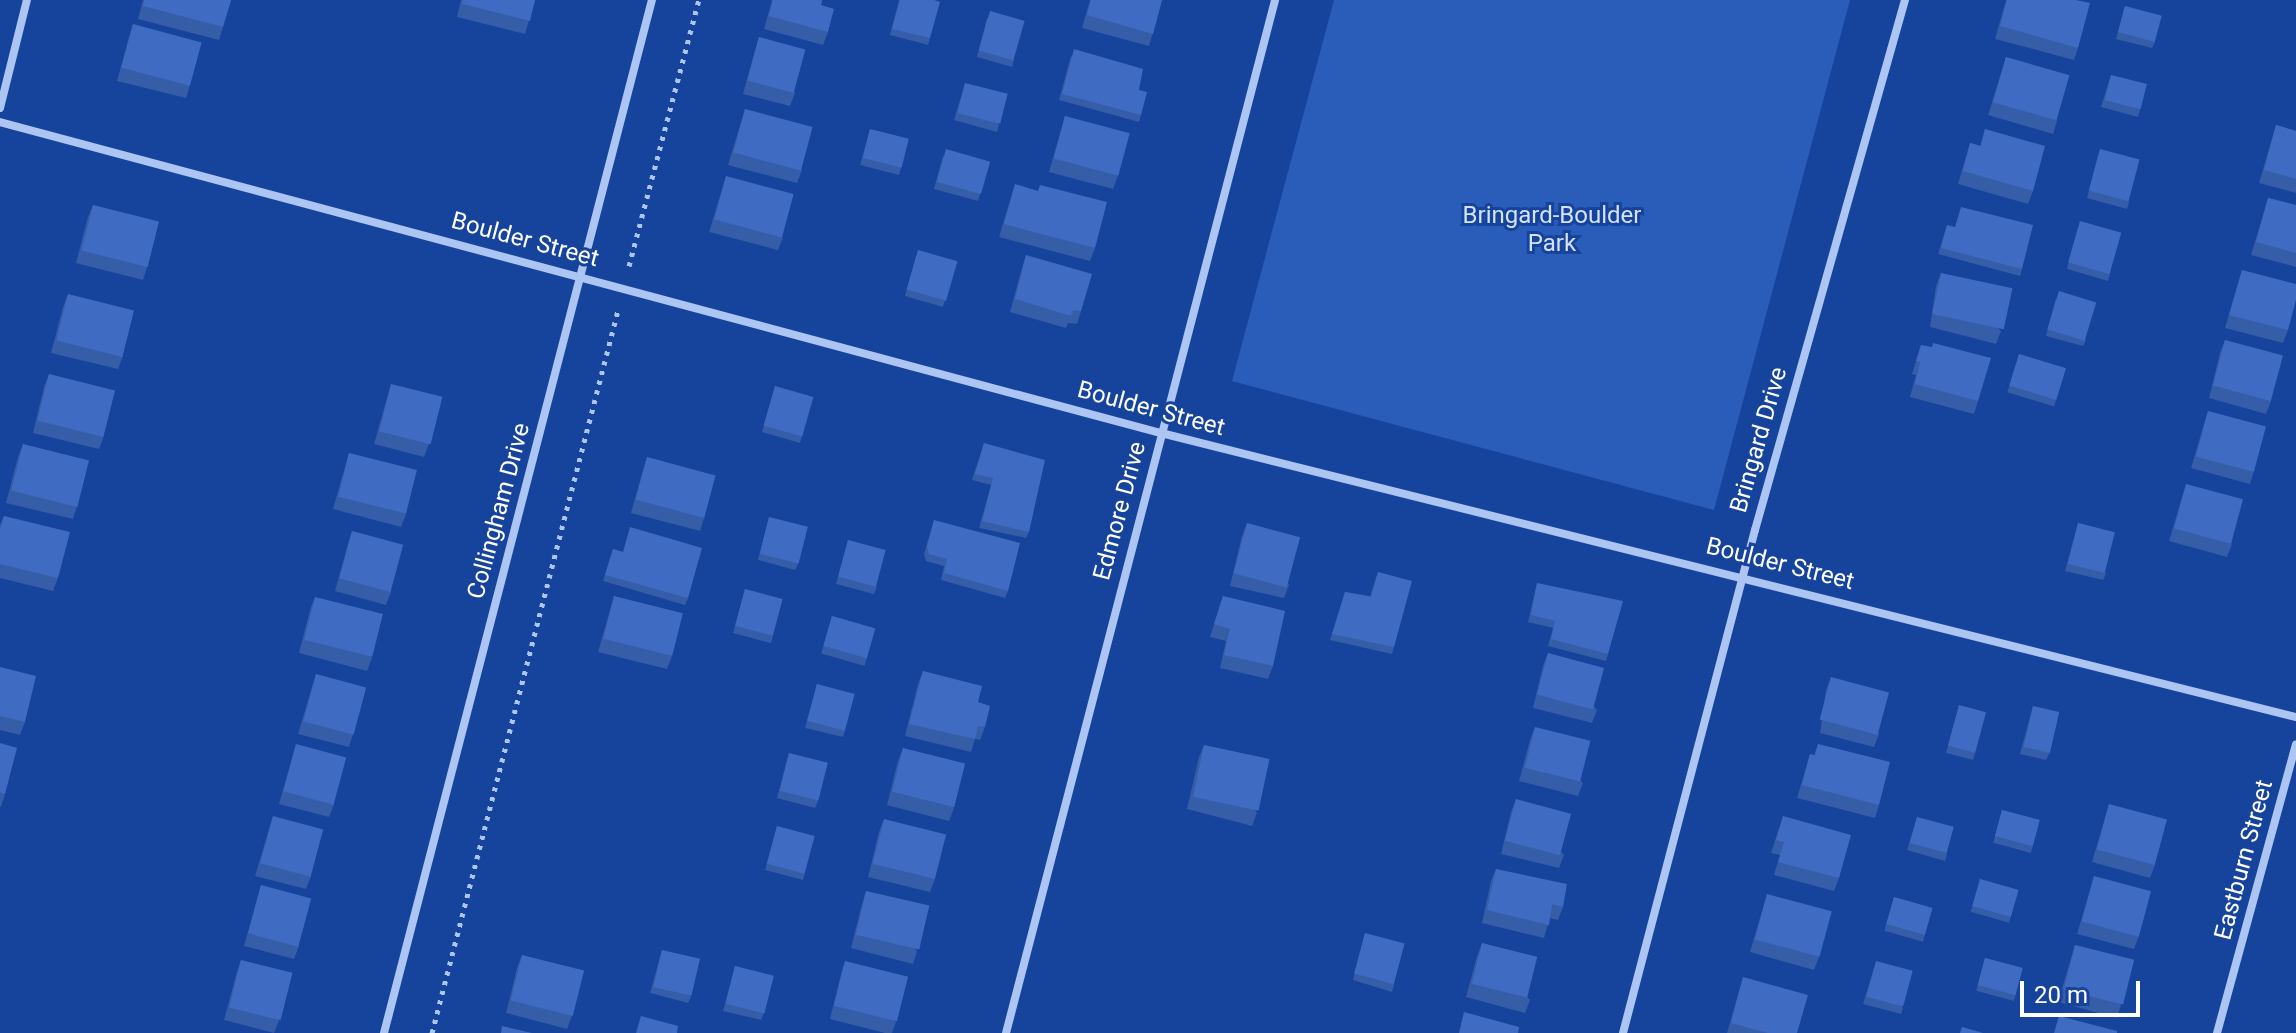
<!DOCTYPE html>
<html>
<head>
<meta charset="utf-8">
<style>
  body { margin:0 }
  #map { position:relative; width:2296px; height:1033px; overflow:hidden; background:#16439c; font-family:Roboto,sans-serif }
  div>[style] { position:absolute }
  .green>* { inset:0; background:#2a5cb9 }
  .path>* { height:5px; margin-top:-2.5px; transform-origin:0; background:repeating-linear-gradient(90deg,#acc5f2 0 4px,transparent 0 10px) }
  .minor>* { height:8px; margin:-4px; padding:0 4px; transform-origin:4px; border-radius:4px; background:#acc5f2 }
  .wall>* { inset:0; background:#365da7; transform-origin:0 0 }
  .building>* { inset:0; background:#3f6cc2; transform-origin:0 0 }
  span { translate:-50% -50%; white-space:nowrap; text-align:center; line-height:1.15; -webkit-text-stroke:6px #16439c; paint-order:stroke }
  .park-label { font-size:24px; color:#d4e2fd }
  .street-label { font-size:24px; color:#fff }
  .scale { position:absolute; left:2020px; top:981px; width:120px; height:36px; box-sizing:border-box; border:4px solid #fff; border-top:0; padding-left:10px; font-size:24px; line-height:28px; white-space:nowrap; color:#fff; -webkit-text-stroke:6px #16439c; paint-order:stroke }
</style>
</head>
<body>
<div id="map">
  <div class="green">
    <div style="clip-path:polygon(1334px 0,1850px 0,1714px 510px,1232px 381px)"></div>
  </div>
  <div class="path">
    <div style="left:629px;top:266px;width:275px;rotate:-75.3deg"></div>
    <div style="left:432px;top:1033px;width:747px;rotate:-75.57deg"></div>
  </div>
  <div class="minor">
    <div style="left:0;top:108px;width:111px;rotate:-76deg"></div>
    <div style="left:0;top:122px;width:1202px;rotate:15deg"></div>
    <div style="left:1161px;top:433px;width:1170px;rotate:14.05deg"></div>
    <div style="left:384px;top:1033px;width:1067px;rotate:-75.46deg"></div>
    <div style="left:1006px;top:1033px;width:1067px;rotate:-75.4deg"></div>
    <div style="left:1623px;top:1033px;width:520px;rotate:-75.3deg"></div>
    <div style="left:1755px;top:530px;width:551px;rotate:-74.2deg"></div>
    <div style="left:2217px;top:1033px;width:299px;rotate:-74.7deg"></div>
  </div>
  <div class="wall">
    <div style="clip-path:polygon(143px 0,231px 0,219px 40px,138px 19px)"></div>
    <div style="clip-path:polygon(461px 0,535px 0,525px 34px,457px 17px)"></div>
    <div style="clip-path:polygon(772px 0,822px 0,821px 5px,828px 32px,823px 45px,764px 29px)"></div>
    <div style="clip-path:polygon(899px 0,934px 0,930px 38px,928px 45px,890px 35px)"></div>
    <div style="clip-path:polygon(1090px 0,1162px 0,1149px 46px,1082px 28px)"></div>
    <div style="clip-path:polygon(2006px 0,2076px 0,2078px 48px,2074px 60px,1995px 39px)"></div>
    <div style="clip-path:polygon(2125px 6px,2155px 42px,2152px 48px,2116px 39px)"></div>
    <div style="clip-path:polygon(987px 18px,1014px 60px,1012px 67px,977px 57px)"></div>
    <div style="clip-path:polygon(133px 24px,190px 85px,186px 98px,117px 81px,129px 37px)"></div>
    <div style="clip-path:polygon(759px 37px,795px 93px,790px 106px,743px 94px,755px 50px)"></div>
    <div style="clip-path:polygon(1071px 56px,1139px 90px,1141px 115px,1139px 122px,1059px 100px)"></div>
    <div style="clip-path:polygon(2006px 57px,2057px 121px,2053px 134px,1988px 115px)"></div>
    <div style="clip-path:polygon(2111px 75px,2140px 110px,2138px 117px,2101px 107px)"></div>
    <div style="clip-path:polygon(965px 83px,999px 125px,997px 132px,954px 120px)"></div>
    <div style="clip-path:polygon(745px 109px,802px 170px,797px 183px,728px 165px)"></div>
    <div style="clip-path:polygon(1065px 116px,1118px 176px,1113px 189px,1049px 172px)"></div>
    <div style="clip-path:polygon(2276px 125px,2296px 131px,2296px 193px,2259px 183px)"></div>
    <div style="clip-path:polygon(870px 129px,901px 168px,899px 175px,860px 165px)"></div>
    <div style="clip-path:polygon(1985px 129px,2033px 191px,2028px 204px,1958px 184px,1970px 143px,1980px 146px)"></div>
    <div style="clip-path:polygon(943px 156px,980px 194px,978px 201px,934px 189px)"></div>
    <div style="clip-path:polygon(2098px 156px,2129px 202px,2127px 209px,2087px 198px)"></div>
    <div style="clip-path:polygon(726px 176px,783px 238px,778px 250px,709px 232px)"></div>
    <div style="clip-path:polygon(1015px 184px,1095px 248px,1090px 261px,999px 237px)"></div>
    <div style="clip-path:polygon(2268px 198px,2296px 205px,2296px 267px,2251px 255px)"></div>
    <div style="clip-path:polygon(93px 205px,147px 267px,143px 280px,76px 263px,88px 217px)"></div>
    <div style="clip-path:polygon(1947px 225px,2022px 269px,2020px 276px,1938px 254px)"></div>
    <div style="clip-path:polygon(2078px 228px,2110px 274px,2108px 281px,2067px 269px)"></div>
    <div style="clip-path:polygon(1026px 255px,1081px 311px,1077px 324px,1068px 323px,1066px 328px,1010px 312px,1022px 268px)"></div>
    <div style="clip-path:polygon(916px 256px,957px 261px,943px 307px,905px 296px)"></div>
    <div style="clip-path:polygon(2242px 270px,2288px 330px,2283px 343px,2225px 328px)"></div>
    <div style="clip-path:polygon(1941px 273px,2001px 331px,1996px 344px,1930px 327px,1936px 286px)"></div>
    <div style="clip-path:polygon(68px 294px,123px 356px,118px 369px,51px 353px,63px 307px)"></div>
    <div style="clip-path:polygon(2056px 298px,2086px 340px,2083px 346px,2046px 336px)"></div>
    <div style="clip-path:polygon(2225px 340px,2271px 401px,2266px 414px,2209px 398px,2220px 353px)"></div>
    <div style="clip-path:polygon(1921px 345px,1978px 401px,1974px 414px,1910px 397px,1916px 375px,1912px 374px)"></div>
    <div style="left:2019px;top:354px;width:49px;height:40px;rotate:17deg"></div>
    <div style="clip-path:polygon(49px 374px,104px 436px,99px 449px,33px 433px,44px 387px)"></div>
    <div style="clip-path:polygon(391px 384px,429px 444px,424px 457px,374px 444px)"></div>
    <div style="clip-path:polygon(773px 393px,802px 436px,800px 443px,762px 432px)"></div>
    <div style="clip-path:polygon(2208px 411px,2254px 471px,2250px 484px,2191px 468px)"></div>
    <div style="clip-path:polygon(984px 443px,1029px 532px,1026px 538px,979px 528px,991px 485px,972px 480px)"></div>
    <div style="clip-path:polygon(23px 444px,77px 506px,73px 519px,6px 503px,18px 457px)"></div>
    <div style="clip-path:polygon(349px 453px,406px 514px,401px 527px,333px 509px)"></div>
    <div style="clip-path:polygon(647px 457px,704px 518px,700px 531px,631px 513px,643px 470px)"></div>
    <div style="clip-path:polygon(2186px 484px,2232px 544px,2227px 557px,2169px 541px)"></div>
    <div style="clip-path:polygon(4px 516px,58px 578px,53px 591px,0 578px,0 525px)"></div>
    <div style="clip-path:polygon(769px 517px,798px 564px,795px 570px,758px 560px)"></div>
    <div style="clip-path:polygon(934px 520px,1008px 591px,1005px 598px,941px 580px,944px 566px,926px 561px,924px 554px)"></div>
    <div style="clip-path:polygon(1247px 523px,1289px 585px,1284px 598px,1230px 586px,1242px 536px)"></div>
    <div style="clip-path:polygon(2078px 523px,2106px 574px,2103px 580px,2065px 571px)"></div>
    <div style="clip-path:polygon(352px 531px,391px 592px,386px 605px,335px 591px,348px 544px)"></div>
    <div style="clip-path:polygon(848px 540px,877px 587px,874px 594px,836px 584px)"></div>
    <div style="clip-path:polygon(613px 549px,623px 552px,688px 598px,685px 605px,603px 581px)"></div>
    <div style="clip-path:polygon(1378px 572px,1394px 647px,1392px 654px,1330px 640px,1345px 592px,1370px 596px)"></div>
    <div style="clip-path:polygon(1537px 583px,1608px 654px,1606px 661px,1548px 646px,1553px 628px,1528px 622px)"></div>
    <div style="clip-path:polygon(745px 589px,773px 636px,771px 643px,733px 633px)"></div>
    <div style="clip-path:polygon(614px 596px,672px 656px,667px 669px,598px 652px)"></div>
    <div style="clip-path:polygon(1223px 596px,1273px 666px,1268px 679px,1220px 668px,1226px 641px,1210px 637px)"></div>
    <div style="clip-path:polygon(315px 597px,372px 658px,367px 671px,299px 653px,310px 610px)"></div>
    <div style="left:832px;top:616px;width:45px;height:39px;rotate:16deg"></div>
    <div style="clip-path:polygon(1548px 653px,1597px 710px,1592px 723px,1533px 708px,1543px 666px)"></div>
    <div style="clip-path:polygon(0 667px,25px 722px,20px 735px,0 730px)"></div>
    <div style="clip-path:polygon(923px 671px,978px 702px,985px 727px,980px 740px,975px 739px,971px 752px,905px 736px,918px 684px)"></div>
    <div style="clip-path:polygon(316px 674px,353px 734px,349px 747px,298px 734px)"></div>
    <div style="clip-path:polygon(1831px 677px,1879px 734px,1874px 747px,1820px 733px,1826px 690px)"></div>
    <div style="clip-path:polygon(817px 684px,845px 731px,843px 737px,805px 728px)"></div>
    <div style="clip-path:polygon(1959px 705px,1975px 753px,1973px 760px,1946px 753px)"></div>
    <div style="clip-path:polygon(2033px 706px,2049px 754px,2046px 760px,2020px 754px)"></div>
    <div style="clip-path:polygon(1535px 727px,1583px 783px,1578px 796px,1519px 781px,1530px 740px)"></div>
    <div style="clip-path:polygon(0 743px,5px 794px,1px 807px,0 806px)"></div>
    <div style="clip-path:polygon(296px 744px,334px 804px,329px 817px,279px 804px)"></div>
    <div style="clip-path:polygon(1818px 744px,1879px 805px,1875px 818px,1797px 798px,1810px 754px,1814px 755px)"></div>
    <div style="clip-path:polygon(1204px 745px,1257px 813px,1252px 826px,1187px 809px,1199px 757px)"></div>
    <div style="clip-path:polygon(903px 748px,954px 808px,949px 821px,887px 805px,898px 761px)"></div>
    <div style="clip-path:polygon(789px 753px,818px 801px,815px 808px,777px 798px)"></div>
    <div style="clip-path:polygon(1516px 799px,1564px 855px,1559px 868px,1501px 854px,1511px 812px)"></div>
    <div style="clip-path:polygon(2109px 804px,2155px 865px,2150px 878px,2092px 862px)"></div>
    <div style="left:2002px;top:810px;width:39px;height:34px;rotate:15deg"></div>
    <div style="clip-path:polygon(273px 816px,311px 876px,306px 889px,255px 876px)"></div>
    <div style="clip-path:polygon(1783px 816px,1839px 878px,1834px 891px,1774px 875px,1780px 855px,1771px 853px)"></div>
    <div style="clip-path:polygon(1917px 817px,1947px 854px,1945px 861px,1907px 850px)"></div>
    <div style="clip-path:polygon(884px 819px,935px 879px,930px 892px,868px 877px,879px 832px)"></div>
    <div style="clip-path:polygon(777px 826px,805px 873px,803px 880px,765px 870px)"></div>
    <div style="clip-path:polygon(1496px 869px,1563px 907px,1558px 920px,1550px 918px,1544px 938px,1482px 923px,1491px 881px)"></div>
    <div style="clip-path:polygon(2094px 876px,2139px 936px,2134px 949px,2077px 934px)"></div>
    <div style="left:1980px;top:879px;width:40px;height:34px;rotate:16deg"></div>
    <div style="clip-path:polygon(261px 885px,299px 946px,294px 959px,244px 946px)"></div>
    <div style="clip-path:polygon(866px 891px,917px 951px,913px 964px,851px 948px,862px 904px)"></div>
    <div style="clip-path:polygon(1767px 894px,1819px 957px,1814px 970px,1750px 952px)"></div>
    <div style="left:1894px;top:897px;width:40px;height:35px;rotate:16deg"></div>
    <div style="clip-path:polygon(1365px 933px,1394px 985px,1392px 992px,1353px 980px)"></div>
    <div style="clip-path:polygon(1482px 943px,1530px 1000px,1525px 1013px,1466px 997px,1477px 956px)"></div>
    <div style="clip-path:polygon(2075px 945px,2121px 1005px,2117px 1018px,2058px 1002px)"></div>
    <div style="clip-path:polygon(662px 950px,691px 997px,688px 1003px,650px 993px)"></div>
    <div style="clip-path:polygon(522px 955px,572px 1016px,567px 1029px,506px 1013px,517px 968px)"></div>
    <div style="left:1985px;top:958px;width:39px;height:34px;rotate:15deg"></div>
    <div style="clip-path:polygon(241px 960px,279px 1021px,274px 1033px,224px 1020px,237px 972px)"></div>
    <div style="clip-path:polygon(845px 961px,896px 1022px,892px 1033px,885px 1033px,830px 1019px,841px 974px)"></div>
    <div style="clip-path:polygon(735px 966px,764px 1013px,761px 1020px,723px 1011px)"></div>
    <div style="clip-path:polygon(1874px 968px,1903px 1008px,1901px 1014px,1863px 1004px)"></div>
    <div style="clip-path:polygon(1743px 977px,1797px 1033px,1727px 1033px)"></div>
  </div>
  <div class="building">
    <div style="clip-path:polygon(144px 0,231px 0,223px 27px,143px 6px)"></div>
    <div style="clip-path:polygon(463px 0,535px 0,530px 21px,462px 4px)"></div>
    <div style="clip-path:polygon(773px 0,822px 0,821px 5px,834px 9px,828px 32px,769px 16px)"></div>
    <div style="clip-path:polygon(900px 0,934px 0,940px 2px,930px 38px,892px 29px)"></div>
    <div style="clip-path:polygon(1091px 0,1162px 0,1153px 34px,1087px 15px)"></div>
    <div style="clip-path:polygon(2007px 0,2076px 0,2090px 3px,2078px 48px,2000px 26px)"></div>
    <div style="left:2125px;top:6px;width:38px;height:27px;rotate:15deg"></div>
    <div style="left:990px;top:11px;width:36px;height:41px;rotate:16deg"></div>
    <div style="left:133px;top:24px;width:71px;height:45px;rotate:15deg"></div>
    <div style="left:759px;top:37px;width:48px;height:45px;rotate:15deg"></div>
    <div style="clip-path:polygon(1074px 49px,1143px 69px,1139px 90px,1147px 92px,1141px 115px,1062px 94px)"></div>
    <div style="left:2006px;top:57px;width:66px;height:47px;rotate:16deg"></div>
    <div style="left:2111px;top:75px;width:37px;height:26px;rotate:14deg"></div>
    <div style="left:965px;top:83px;width:44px;height:31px;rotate:14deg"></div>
    <div style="left:745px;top:109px;width:70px;height:45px;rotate:15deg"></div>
    <div style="left:1065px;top:116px;width:67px;height:44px;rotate:15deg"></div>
    <div style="clip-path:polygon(2276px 125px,2296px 131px,2296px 179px,2264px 170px)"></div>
    <div style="left:870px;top:129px;width:40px;height:30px;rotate:14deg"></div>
    <div style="clip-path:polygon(1985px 129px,2045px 146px,2033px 191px,1963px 171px,1970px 143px,1981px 146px)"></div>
    <div style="left:946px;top:149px;width:46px;height:34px;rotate:16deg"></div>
    <div style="left:2100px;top:149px;width:41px;height:43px;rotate:15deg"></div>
    <div style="left:726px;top:176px;width:70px;height:45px;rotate:15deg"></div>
    <div style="clip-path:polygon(1015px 184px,1038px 191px,1040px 185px,1107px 202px,1095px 248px,1004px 224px)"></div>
    <div style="clip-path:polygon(2268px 198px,2296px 205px,2296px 253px,2256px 242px)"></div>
    <div style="left:93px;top:205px;width:68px;height:47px;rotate:14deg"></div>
    <div style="clip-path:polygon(1961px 207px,2033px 225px,2022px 269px,1941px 248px,1947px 225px,1955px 227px)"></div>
    <div style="left:2080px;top:221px;width:43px;height:43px;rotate:16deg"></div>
    <div style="left:918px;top:250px;width:41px;height:41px;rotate:16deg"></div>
    <div style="clip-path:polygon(1026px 255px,1092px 274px,1081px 311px,1073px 310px,1071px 316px,1015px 299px)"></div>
    <div style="clip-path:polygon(2242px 270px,2296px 284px,2296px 300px,2288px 330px,2229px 315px)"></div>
    <div style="left:1941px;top:273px;width:73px;height:42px;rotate:12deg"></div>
    <div style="left:2059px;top:291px;width:39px;height:40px;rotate:17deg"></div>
    <div style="left:68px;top:294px;width:68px;height:48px;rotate:14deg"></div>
    <div style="left:2225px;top:340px;width:60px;height:47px;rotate:15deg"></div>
    <div style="clip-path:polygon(1933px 343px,1991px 358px,1978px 401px,1915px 384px,1920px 362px,1916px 361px,1921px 345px,1932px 347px)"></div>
    <div style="left:2019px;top:354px;width:49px;height:33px;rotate:17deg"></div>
    <div style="left:49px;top:374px;width:68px;height:48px;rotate:14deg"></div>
    <div style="left:391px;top:384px;width:53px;height:49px;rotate:14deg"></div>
    <div style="left:775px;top:386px;width:40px;height:41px;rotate:16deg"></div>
    <div style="left:2208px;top:411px;width:60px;height:47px;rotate:15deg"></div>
    <div style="clip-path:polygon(984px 443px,1045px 460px,1029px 532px,982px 521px,993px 478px,975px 474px)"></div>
    <div style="left:23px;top:444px;width:68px;height:48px;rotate:14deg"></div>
    <div style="left:349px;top:453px;width:70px;height:45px;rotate:14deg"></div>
    <div style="left:647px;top:457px;width:71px;height:44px;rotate:15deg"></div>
    <div style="left:2186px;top:484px;width:59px;height:46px;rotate:15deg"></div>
    <div style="clip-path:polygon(4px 516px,70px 532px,58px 578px,0 564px,0 529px)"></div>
    <div style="left:769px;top:517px;width:40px;height:38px;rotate:14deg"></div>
    <div style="clip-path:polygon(934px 520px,1020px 543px,1008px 591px,944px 573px,947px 559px,929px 554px,927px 547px)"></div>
    <div style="left:1247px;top:523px;width:55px;height:52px;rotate:15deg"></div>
    <div style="left:2078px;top:523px;width:38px;height:42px;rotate:14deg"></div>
    <div style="clip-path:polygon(630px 527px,702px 548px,688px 598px,605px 575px,613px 549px,623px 552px)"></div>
    <div style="left:352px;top:531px;width:53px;height:49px;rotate:15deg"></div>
    <div style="left:848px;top:540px;width:39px;height:38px;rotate:15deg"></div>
    <div style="clip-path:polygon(1378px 572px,1412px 581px,1394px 647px,1332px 634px,1345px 592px,1371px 597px)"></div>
    <div style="clip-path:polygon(1537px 583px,1623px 601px,1608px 654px,1551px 639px,1555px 621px,1531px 615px)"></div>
    <div style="left:745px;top:589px;width:39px;height:38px;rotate:15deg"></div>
    <div style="left:614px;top:596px;width:71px;height:44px;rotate:14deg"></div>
    <div style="clip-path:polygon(1223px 596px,1285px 611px,1273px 666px,1224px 655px,1230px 629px,1214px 624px)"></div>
    <div style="left:315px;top:597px;width:70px;height:44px;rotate:14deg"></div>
    <div style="left:832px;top:616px;width:45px;height:31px;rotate:16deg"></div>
    <div style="left:1548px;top:653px;width:58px;height:43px;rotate:15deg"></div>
    <div style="clip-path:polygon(0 667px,36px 676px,25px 722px,0 716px)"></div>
    <div style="clip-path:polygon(923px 671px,982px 686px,978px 702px,990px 706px,985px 727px,978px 726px,975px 739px,909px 724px)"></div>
    <div style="left:316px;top:674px;width:52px;height:49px;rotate:15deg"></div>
    <div style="left:1831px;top:677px;width:60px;height:44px;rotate:15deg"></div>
    <div style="left:817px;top:684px;width:39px;height:38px;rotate:15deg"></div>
    <div style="left:1959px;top:705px;width:28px;height:42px;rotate:15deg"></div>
    <div style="left:2033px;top:706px;width:27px;height:42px;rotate:13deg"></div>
    <div style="left:1535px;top:727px;width:57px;height:42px;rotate:14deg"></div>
    <div style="clip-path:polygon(0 743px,17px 748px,5px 794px,0 792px)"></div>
    <div style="left:296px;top:744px;width:52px;height:49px;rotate:15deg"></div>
    <div style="clip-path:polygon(1818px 744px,1890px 762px,1879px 805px,1802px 785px,1810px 754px,1815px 756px)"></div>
    <div style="left:1204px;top:745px;width:67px;height:53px;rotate:12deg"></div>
    <div style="left:903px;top:748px;width:64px;height:45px;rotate:14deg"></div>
    <div style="left:789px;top:753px;width:40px;height:39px;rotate:14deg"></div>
    <div style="left:1516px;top:799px;width:57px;height:43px;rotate:15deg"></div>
    <div style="left:2109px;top:804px;width:60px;height:47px;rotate:15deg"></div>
    <div style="left:2002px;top:810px;width:39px;height:27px;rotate:15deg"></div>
    <div style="left:273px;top:816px;width:52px;height:49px;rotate:15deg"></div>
    <div style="clip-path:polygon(1783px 816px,1851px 835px,1839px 878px,1778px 862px,1784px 842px,1776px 840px)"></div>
    <div style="left:1917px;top:817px;width:38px;height:27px;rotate:15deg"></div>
    <div style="left:884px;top:819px;width:64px;height:46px;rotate:14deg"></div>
    <div style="left:777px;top:826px;width:39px;height:39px;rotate:15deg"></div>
    <div style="clip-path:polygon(1496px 869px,1567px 884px,1563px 907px,1552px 904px,1549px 925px,1487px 910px)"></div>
    <div style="left:2094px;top:876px;width:59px;height:47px;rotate:15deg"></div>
    <div style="left:1980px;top:879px;width:40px;height:28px;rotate:16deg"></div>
    <div style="left:261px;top:885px;width:52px;height:50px;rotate:15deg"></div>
    <div style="left:866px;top:891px;width:65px;height:45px;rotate:13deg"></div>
    <div style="left:1767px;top:894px;width:67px;height:47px;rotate:15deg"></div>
    <div style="left:1894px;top:897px;width:40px;height:28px;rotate:16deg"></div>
    <div style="left:1365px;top:933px;width:41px;height:42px;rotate:15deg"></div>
    <div style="left:1482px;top:943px;width:57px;height:42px;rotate:14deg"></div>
    <div style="left:2075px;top:945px;width:61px;height:46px;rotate:14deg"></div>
    <div style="left:662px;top:950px;width:39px;height:38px;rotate:13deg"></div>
    <div style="left:522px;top:955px;width:64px;height:47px;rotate:14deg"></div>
    <div style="left:1985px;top:958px;width:39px;height:28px;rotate:15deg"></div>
    <div style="left:241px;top:960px;width:53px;height:49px;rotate:14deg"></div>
    <div style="left:845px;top:961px;width:65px;height:46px;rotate:14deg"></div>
    <div style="left:1876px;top:961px;width:38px;height:37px;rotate:15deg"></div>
    <div style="left:735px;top:966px;width:40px;height:39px;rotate:14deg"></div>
    <div style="clip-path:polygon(1743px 977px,1808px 995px,1797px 1033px,1768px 1033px,1731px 1023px)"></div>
    <div style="clip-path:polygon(1464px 1012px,1519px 1027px,1518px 1033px,1459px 1033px)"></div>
    <div style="clip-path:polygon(641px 1016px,678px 1026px,677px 1033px,636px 1033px)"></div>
    <div style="clip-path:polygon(2059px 1016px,2117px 1031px,2117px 1033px,2054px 1033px)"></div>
    <div style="clip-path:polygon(502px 1026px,532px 1033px,501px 1033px)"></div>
    <div style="clip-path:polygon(1962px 1027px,1983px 1033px,1960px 1033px)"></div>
  </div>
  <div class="park-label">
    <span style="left:1552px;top:230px">Bringard-Boulder<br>Park</span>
  </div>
  <div class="street-label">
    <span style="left:525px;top:240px;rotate:15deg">Boulder Street</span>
    <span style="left:1151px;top:409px;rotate:15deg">Boulder Street</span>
    <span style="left:1759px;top:440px;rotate:-74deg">Bringard Drive</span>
    <span style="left:499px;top:511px;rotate:-75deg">Collingham Drive</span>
    <span style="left:1120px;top:511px;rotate:-75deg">Edmore Drive</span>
    <span style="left:1780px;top:564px;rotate:14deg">Boulder Street</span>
    <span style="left:2244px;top:860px;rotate:-75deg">Eastburn Street</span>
  </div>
  <div class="scale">20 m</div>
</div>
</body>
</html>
